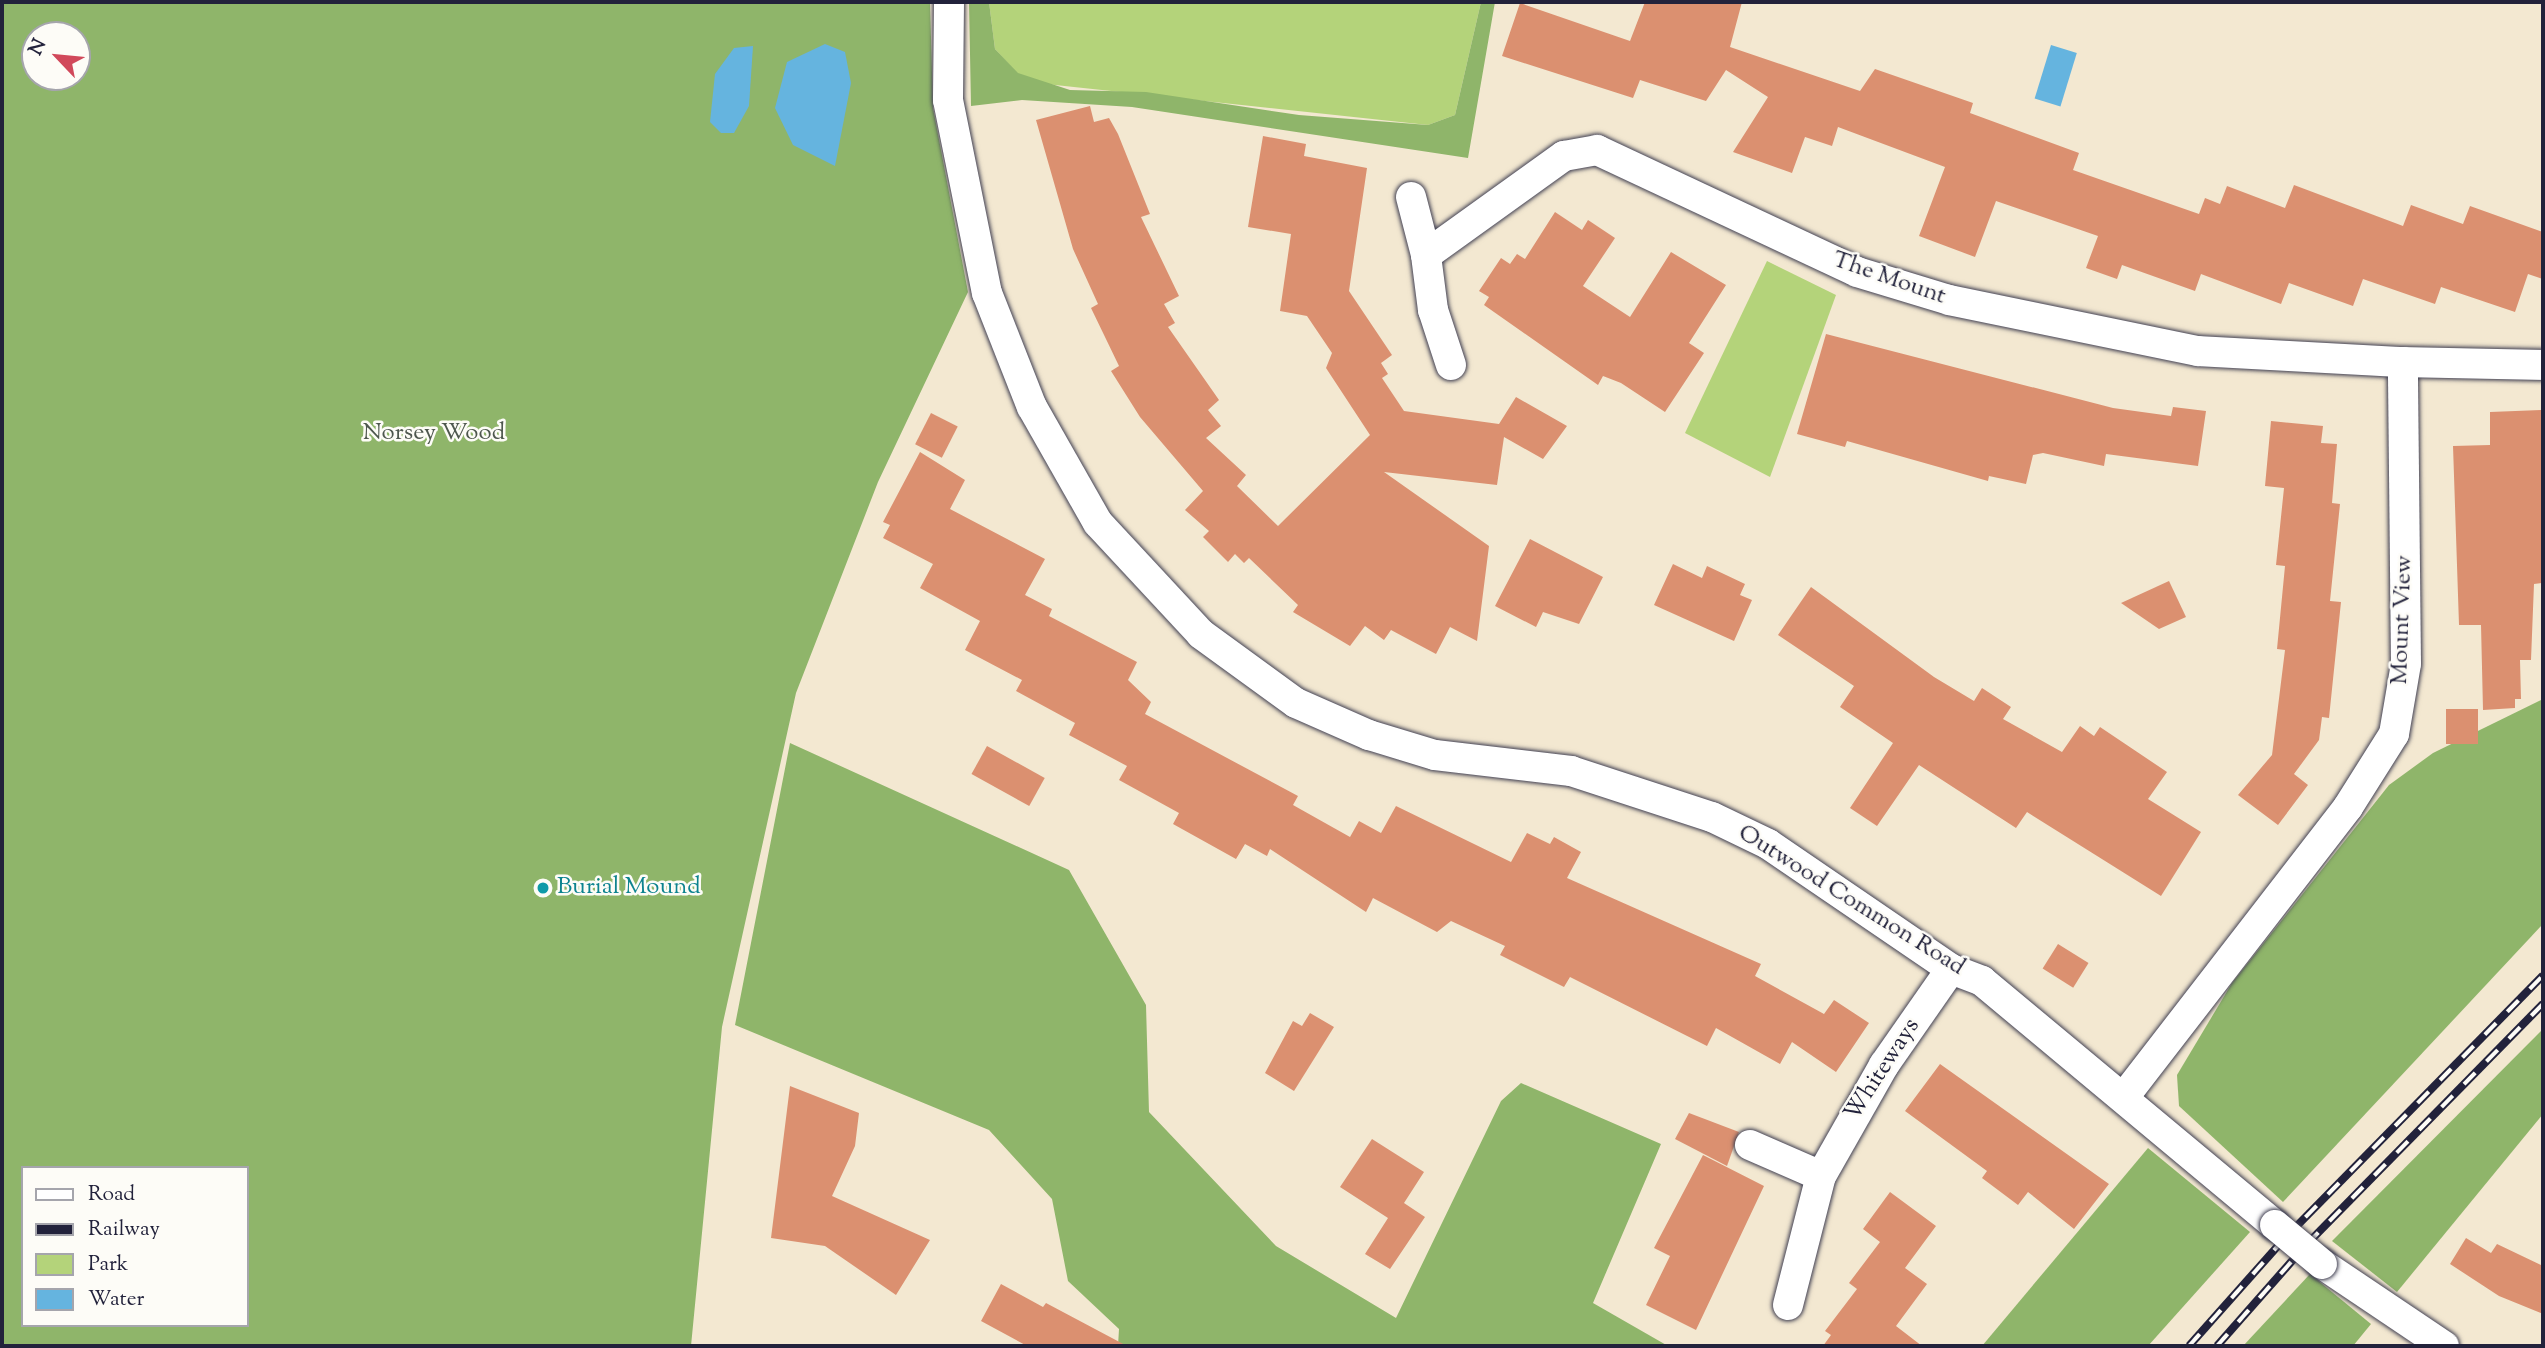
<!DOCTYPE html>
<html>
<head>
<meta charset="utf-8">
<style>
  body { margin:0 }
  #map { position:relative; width:2545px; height:1348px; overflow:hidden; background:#f3e8d1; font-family:"Sorts Mill Goudy",serif }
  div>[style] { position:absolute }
  .green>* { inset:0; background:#b4d37a }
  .forest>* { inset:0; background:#8fb56a }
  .water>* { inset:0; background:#65b4df; transform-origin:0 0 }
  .building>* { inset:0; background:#db9070; transform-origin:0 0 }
  .roads { filter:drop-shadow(0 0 2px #414052) drop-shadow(0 0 2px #414052) }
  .street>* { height:30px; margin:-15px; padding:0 15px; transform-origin:15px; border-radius:15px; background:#fff }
  .rail>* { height:8px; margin-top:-4px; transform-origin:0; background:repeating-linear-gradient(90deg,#fdfcf7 0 16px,#22223b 0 32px); box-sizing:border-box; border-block:2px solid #22223b }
  .bridges { filter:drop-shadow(0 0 2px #414052) drop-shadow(0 0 2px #414052) }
  .street-bridge>* { height:30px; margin:-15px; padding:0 15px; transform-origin:15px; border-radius:15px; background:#fff }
  .dots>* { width:19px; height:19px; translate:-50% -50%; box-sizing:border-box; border:4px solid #fdfcf7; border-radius:50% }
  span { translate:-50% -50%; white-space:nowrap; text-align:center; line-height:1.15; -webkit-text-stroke:5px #fdfcf7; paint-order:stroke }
  .street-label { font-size:24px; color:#22223b }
  .park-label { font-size:24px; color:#4e574e }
  .culture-label { font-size:24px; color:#0d838f }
  .left { translate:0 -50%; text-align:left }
  .frame { position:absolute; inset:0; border:4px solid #22223b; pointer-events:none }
  .legend { position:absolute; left:21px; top:1166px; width:228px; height:161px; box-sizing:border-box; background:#fdfcf7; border:2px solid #a5a5ac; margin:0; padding:9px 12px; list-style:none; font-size:21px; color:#22223b }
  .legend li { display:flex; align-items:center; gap:14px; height:35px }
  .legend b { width:35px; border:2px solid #a5a5ac }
  .north { position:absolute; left:21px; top:21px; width:70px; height:70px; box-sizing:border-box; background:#fdfcf7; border:2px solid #a5a5ac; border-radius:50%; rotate:296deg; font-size:19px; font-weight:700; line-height:28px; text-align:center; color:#22223b }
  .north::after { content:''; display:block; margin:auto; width:24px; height:32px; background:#d1495b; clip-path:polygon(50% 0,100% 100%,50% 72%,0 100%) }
</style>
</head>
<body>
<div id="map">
  <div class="green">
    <div style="clip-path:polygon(989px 2px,1481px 2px,1455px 115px,1428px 125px,1046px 84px,1018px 74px,995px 49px)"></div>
    <div style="clip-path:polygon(1767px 261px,1836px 295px,1770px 477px,1685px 433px)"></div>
  </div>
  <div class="forest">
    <div style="clip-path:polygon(evenodd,2px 2px,930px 2px,933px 108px,968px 292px,878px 482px,796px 693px,722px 1027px,691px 1346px,2px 1346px,2px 2px,35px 35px,77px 35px,77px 77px,35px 77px,35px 35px,2px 2px,23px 1168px,247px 1168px,247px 1325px,23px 1325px,23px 1168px)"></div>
    <div style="clip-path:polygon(969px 2px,989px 2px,995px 49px,1018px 73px,1070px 90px,1146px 92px,1299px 115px,1428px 125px,1455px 115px,1481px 2px,1495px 2px,1468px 158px,1132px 107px,1022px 100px,971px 106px)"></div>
    <div style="clip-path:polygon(2543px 699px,2543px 924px,2283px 1202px,2179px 1106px,2177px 1075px,2232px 983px,2389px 785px,2433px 753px)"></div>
    <div style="clip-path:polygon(790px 743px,1069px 870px,1146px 1005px,1149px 1112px,1276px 1246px,1396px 1318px,1501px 1101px,1521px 1083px,1661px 1144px,1593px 1303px,1668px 1346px,1118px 1346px,1119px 1329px,1068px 1281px,1052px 1199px,989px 1130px,735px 1025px)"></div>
    <div style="clip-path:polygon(2543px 1029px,2543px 1114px,2397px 1292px,2332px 1241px)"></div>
    <div style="clip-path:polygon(2148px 1148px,2250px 1232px,2148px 1346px,1982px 1346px)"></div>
    <div style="clip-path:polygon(2310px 1274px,2371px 1324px,2353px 1346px,2243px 1346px)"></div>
  </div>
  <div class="water">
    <div style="clip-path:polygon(825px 44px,845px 52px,851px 83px,835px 166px,793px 145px,775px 108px,787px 62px)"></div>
    <div style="left:2051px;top:45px;width:27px;height:56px;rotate:17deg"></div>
    <div style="clip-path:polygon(753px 46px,749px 106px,734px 133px,721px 133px,710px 122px,715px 74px,734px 48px)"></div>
  </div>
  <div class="building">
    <div style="clip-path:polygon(1645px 2px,1742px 2px,1730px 47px,1860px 91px,1875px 69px,1973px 103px,1970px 113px,2079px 153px,2073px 170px,2199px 214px,2205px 198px,2220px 204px,2227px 186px,2285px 208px,2294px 185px,2403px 226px,2411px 205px,2463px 224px,2470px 206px,2543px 232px,2543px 279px,2528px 274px,2515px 312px,2441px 287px,2435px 304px,2363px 279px,2353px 306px,2289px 283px,2281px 304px,2201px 274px,2195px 291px,2122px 265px,2117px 279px,2086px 268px,2098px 236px,1996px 201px,1975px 257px,1919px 236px,1945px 167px,1838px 127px,1832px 146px,1805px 137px,1792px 173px,1733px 152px,1768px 97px,1726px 70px,1706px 101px,1640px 80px,1633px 98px,1502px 56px,1520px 3px,1630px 41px)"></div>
    <div style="clip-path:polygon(1090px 106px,1094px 122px,1109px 118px,1118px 134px,1150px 214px,1141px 217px,1179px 296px,1164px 304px,1175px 323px,1168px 327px,1219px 400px,1208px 410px,1221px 426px,1206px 438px,1246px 475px,1237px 486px,1278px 526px,1370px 435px,1326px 368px,1332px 353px,1307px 316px,1280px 311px,1291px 234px,1248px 227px,1263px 136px,1306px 144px,1304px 156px,1367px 168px,1349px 291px,1392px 355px,1381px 363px,1388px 374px,1382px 378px,1404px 411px,1499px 424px,1516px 397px,1567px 426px,1543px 459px,1504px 437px,1497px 485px,1384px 472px,1489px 546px,1477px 641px,1450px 627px,1436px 654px,1391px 630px,1384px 640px,1365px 626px,1350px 646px,1293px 612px,1298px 605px,1249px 558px,1244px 563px,1235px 554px,1228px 562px,1203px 537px,1209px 531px,1185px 510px,1203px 491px,1140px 417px,1111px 371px,1119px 366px,1091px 308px,1098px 304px,1073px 249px,1036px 120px)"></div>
    <div style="clip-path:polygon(1555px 212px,1582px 230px,1588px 220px,1615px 238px,1583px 286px,1630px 317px,1671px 252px,1726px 285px,1689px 343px,1704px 353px,1665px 412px,1621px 383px,1603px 376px,1598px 385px,1484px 305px,1489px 297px,1479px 291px,1501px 258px,1510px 264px,1517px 254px,1525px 259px)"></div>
    <div style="clip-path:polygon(1826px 334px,2113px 408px,2171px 416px,2173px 407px,2206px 411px,2198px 466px,2106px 454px,2104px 466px,2043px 453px,2033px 455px,2026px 484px,1989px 476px,1988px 481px,1847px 441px,1845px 447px,1797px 434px)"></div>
    <div style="clip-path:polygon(2541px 410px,2542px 583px,2534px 584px,2531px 660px,2520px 660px,2521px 699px,2515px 699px,2515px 708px,2483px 710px,2481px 625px,2459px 625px,2453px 446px,2490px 445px,2490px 412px)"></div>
    <div style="left:931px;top:413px;width:30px;height:35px;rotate:27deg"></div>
    <div style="clip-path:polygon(2271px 421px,2323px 426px,2321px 443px,2337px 444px,2332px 503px,2340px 504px,2330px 601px,2341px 602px,2329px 718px,2322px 717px,2319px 740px,2294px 774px,2308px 785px,2278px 825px,2238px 795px,2272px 755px,2285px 650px,2277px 649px,2285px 566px,2276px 565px,2284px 488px,2265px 486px)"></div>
    <div style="clip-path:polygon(920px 452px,965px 480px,950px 509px,1045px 559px,1025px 595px,1052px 609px,1049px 616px,1137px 662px,1128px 680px,1151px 702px,1145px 714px,1298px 796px,1293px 805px,1350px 837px,1359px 821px,1381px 833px,1396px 806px,1511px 862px,1527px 833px,1550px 844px,1554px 837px,1581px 852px,1567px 878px,1761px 964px,1755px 976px,1824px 1014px,1834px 1000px,1869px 1023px,1836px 1072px,1792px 1042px,1780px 1064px,1716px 1028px,1707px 1046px,1570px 977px,1564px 987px,1500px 955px,1505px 946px,1451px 921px,1437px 932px,1373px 898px,1366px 912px,1270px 849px,1267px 856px,1245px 844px,1236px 859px,1173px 824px,1179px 813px,1119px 780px,1127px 766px,1069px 735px,1075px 723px,1016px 691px,1022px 680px,965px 650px,980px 621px,920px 588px,933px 564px,883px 538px,890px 525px,883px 522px)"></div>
    <div style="clip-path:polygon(1530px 539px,1603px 577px,1579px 624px,1543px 612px,1536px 627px,1495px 606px)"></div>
    <div style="clip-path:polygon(1673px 564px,1702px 578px,1707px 566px,1745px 584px,1740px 595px,1752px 600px,1734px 641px,1654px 605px)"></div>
    <div style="clip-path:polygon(2169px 581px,2186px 617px,2159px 629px,2121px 603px)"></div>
    <div style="clip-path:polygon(1811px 587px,1934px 677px,1974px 701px,1982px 688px,2011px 707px,2003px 719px,2062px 752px,2080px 726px,2094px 736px,2100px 727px,2167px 772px,2148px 799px,2201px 832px,2161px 896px,2027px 812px,2016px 828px,1919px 765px,1877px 826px,1850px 808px,1893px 743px,1840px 707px,1854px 686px,1778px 635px)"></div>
    <div style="left:2478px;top:709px;width:35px;height:32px;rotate:90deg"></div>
    <div style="left:987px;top:746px;width:66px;height:32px;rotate:29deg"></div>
    <div style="left:2058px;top:944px;width:36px;height:29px;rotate:32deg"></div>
    <div style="clip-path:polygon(1310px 1013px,1334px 1027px,1294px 1091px,1265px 1073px,1293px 1021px,1302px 1026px)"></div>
    <div style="clip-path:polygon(1940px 1064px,2109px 1184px,2074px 1229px,2028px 1192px,2018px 1205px,1982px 1178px,1987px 1171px,1905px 1111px)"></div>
    <div style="clip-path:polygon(790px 1086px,859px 1113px,855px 1146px,832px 1196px,930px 1240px,896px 1295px,825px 1246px,771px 1238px)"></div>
    <div style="clip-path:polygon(1689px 1113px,1739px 1132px,1727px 1166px,1675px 1139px)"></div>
    <div style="clip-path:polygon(1372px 1139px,1424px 1172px,1404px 1203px,1425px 1217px,1390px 1269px,1365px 1254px,1388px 1218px,1340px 1187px)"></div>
    <div style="clip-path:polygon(1703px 1155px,1764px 1186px,1696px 1330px,1646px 1305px,1670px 1256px,1654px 1248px)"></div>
    <div style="clip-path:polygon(1890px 1192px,1936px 1226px,1905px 1268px,1927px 1284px,1896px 1326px,1922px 1346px,1823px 1346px,1831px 1335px,1825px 1331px,1857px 1289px,1849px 1283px,1880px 1242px,1863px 1229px)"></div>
    <div style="clip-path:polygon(2466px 1238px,2491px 1253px,2497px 1244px,2543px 1266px,2543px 1314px,2499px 1296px,2450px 1264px)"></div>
    <div style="clip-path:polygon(1001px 1284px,1043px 1307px,1046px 1303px,1127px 1346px,1027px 1346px,981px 1321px)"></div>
  </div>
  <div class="roads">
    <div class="street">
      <div style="left:949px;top:2px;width:98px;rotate:90.6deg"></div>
      <div style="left:948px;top:100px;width:197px;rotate:78.6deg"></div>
      <div style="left:987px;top:293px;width:123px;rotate:68.5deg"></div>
      <div style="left:1032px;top:407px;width:133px;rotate:60.4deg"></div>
      <div style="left:1098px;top:523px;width:151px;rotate:47.1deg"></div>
      <div style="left:1201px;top:634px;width:117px;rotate:36deg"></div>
      <div style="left:1296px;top:703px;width:80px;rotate:23.7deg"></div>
      <div style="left:1369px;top:735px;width:69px;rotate:16.9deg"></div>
      <div style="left:1435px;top:755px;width:137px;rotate:6.7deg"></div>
      <div style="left:1571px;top:771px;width:148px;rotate:18.1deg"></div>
      <div style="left:1712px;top:817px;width:62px;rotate:25.7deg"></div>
      <div style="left:1768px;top:844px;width:222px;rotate:34.3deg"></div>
      <div style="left:1951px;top:969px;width:33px;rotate:21deg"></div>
      <div style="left:1982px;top:981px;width:381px;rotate:39.8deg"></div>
      <div style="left:1411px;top:197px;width:60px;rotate:75.5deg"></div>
      <div style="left:1451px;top:365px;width:58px;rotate:-108.1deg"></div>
      <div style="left:1433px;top:310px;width:55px;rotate:-97.3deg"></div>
      <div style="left:1426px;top:255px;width:170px;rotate:-35.7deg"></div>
      <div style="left:1564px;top:156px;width:34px;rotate:-10deg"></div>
      <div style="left:1597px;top:150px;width:287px;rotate:25.1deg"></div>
      <div style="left:1857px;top:272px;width:96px;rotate:16.9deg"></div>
      <div style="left:1949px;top:300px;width:254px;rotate:11.6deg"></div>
      <div style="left:2198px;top:351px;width:205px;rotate:3.1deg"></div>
      <div style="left:2124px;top:1097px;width:366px;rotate:-52.3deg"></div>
      <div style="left:2348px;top:807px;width:86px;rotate:-57.8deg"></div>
      <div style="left:2394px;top:734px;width:71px;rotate:-80.3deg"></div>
      <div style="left:2406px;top:664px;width:302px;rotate:-90.6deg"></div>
      <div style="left:2403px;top:362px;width:140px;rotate:1.2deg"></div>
      <div style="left:1750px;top:1145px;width:77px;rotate:23.6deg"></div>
      <div style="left:2322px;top:1264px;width:147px;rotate:33.9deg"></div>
      <div style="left:1788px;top:1305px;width:133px;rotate:-75.7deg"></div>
      <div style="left:1821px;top:1176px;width:128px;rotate:-60.4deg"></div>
      <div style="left:1884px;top:1065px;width:117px;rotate:-55.1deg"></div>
    </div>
  </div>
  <div class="rail">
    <div style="left:2189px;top:1346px;width:142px;rotate:-48.4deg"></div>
    <div style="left:2283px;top:1240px;width:371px;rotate:-45.5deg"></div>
    <div style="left:2217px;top:1346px;width:136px;rotate:-48.6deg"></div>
    <div style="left:2307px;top:1244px;width:337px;rotate:-45.5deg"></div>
  </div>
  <div class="bridges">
    <div class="street-bridge">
      <div style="left:2275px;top:1225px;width:61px;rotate:39.7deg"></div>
    </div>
  </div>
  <div class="dots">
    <div style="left:543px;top:888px;background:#0f9aa8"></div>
  </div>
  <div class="street-label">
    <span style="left:1889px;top:279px;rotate:19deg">The Mount</span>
    <span style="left:2403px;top:620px;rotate:-88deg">Mount View</span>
    <span style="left:1851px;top:901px;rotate:32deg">Outwood Common Road</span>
    <span style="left:1883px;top:1070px;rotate:-57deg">Whiteways</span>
  </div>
  <div class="park-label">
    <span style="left:434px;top:434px">Norsey Wood</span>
  </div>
  <div class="culture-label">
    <span class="left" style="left:557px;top:888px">Burial Mound</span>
  </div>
  <div class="frame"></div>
  <ul class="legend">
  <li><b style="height:9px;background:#fff"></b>Road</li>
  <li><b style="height:9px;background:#22223b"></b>Railway</li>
  <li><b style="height:19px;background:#b4d37a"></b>Park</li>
  <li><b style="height:19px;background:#65b4df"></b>Water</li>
  </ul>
  <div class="north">N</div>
</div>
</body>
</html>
